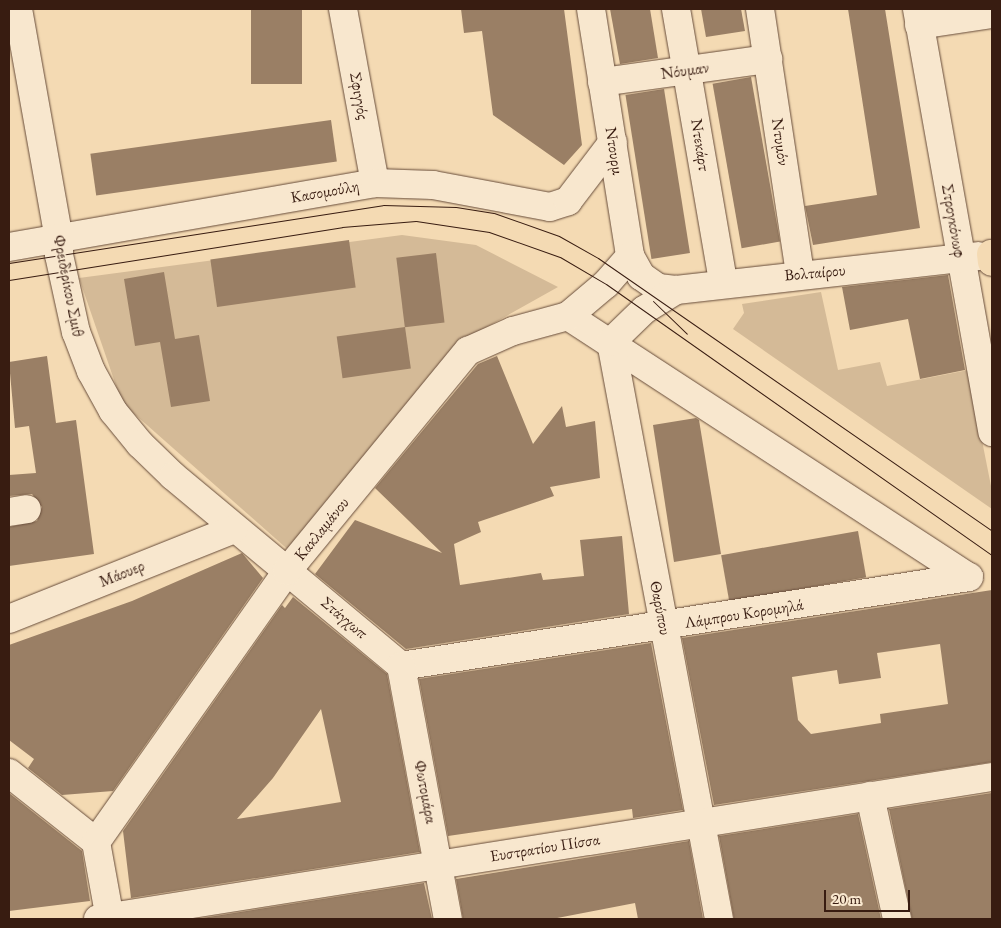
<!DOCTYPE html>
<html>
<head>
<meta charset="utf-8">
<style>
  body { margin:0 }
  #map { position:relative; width:1001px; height:928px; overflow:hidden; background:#f4dab3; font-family:"EB Garamond",serif }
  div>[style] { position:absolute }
  .green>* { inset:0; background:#d4ba97 }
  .building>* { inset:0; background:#9a7f65; transform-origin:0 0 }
  .roads { filter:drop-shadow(0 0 1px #674c3a) drop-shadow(0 0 1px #674c3a) }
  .street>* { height:28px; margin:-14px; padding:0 14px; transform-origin:14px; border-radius:14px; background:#f8e7ce }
  .primary>* { height:28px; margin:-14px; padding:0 14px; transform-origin:14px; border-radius:14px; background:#f4dab3 }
  .tram>* { height:1px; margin:-0.5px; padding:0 0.5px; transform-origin:0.5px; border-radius:0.5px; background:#381c11 }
  span { translate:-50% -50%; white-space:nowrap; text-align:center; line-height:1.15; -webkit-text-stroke:4px #f8e7ce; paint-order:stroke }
  .street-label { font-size:16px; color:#381c11 }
  .frame { position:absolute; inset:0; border:10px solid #381c11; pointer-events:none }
  .scale { position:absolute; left:824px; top:890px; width:86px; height:22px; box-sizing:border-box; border:2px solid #381c11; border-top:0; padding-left:6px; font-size:15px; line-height:18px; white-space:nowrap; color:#381c11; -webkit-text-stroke:4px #f8e7ce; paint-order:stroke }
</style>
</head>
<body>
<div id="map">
  <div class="green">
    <div style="clip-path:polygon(402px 235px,476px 245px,558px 287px,467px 338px,293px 554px,122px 403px,79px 278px)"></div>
    <div style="clip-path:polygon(821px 292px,838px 370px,880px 362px,887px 386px,968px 370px,992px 491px,992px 509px,733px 329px,744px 313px,742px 304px)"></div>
  </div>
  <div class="building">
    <div style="left:251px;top:9px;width:51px;height:75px"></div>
    <div style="clip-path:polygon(461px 9px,564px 9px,582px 145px,564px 165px,493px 115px,482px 31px,464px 33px)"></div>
    <div style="clip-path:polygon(610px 9px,650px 9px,658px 58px,620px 64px)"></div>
    <div style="clip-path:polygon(701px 9px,741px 9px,745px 31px,706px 37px)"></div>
    <div style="clip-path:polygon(848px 9px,885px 9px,920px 228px,813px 245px,805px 206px,877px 195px)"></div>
    <div style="left:751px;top:77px;width:167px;height:39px;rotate:80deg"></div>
    <div style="left:664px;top:89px;width:166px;height:39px;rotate:81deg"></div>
    <div style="left:331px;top:120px;width:42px;height:243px;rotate:82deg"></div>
    <div style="left:349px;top:240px;width:48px;height:140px;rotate:82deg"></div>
    <div style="left:436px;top:253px;width:70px;height:40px;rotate:83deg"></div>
    <div style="clip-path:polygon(164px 272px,175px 339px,199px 335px,210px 401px,171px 407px,160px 342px,135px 346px,124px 279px)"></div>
    <div style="clip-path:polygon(948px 275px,965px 370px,920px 379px,908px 319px,850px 330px,842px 287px)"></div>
    <div style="left:405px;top:327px;width:42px;height:69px;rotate:82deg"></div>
    <div style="clip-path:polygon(47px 356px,56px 423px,76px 420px,94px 554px,9px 566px,9px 527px,37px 521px,42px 507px,32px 494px,9px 496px,9px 475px,36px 473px,29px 426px,15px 428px,9px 362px)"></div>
    <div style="clip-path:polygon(497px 356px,533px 444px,562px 406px,566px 427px,595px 421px,600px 478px,550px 487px,554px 496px,478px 522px,481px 532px,454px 544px,460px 585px,541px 573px,543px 580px,584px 576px,580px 540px,622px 536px,629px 614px,406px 649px,315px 574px,355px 520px,442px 553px,375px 488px,478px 364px)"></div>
    <div style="clip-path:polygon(696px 418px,699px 420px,721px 554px,674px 562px,653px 425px)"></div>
    <div style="left:858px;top:531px;width:47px;height:139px;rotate:80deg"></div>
    <div style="clip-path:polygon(242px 553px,263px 578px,113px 791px,62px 795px,28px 768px,34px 759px,9px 740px,9px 645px,132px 601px)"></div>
    <div style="clip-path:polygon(evenodd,992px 590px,992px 762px,714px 805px,682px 638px,992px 590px,940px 644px,948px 704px,880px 714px,881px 723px,811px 734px,798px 720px,792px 677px,837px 670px,839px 684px,881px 678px,877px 653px,940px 644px)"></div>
    <div style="clip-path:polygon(evenodd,293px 597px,387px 674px,420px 852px,131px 898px,123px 831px,282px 605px,285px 608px,293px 597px,321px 709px,341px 802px,237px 819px,273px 778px,321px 709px)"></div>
    <div style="clip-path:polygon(651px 643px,683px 810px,633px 818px,632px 809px,448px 836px,419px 679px)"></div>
    <div style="clip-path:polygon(9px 793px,82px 851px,90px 901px,9px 911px)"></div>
    <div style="clip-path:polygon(992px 793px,992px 919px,912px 919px,889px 809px)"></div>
    <div style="clip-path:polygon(858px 814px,881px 919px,734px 919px,719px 836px)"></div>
    <div style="clip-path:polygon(689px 841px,703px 919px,638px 919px,635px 903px,552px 919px,463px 919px,456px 879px)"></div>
    <div style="clip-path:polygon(424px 883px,432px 919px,196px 919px)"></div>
  </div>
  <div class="roads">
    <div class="street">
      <div style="left:18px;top:9px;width:235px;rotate:79.9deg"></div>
      <div style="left:59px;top:240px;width:15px;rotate:90deg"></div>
      <div style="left:59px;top:255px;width:79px;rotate:77.6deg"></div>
      <div style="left:76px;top:332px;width:42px;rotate:69deg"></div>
      <div style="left:91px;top:371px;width:46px;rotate:61.2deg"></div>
      <div style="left:113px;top:411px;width:43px;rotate:50.7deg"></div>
      <div style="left:140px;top:444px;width:46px;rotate:44.1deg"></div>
      <div style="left:173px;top:476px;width:297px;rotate:39.8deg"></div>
      <div style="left:343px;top:9px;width:177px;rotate:79.6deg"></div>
      <div style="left:591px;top:9px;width:250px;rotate:81deg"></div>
      <div style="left:630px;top:256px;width:23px;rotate:61deg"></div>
      <div style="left:641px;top:276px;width:21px;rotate:35deg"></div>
      <div style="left:658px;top:288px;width:18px;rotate:6deg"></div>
      <div style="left:676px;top:9px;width:277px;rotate:80.2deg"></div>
      <div style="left:760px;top:9px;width:269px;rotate:81.4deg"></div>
      <div style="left:917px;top:9px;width:430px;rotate:79.9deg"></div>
      <div style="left:919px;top:25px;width:74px;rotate:-8.6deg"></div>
      <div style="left:602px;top:82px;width:168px;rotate:-7.9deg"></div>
      <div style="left:9px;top:247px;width:372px;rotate:-9.9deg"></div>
      <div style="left:375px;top:183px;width:58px;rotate:2deg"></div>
      <div style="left:433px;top:185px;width:119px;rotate:10.6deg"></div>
      <div style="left:550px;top:207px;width:19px;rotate:-18deg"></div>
      <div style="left:568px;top:201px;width:74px;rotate:-52.7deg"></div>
      <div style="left:568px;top:316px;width:478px;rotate:33.1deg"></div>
      <div style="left:611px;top:342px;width:587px;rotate:79.4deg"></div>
      <div style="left:611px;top:342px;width:46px;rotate:-44.1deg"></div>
      <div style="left:644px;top:310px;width:38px;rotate:-32deg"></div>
      <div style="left:676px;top:290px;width:304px;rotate:-6.4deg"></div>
      <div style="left:9px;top:512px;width:18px;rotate:-9deg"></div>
      <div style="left:9px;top:619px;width:242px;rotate:-21.8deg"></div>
      <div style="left:401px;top:666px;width:575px;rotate:-8.91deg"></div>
      <div style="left:401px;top:666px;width:257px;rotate:79.5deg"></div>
      <div style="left:9px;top:773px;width:111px;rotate:38.4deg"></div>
      <div style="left:870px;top:796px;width:126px;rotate:77.6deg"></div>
      <div style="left:96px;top:842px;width:332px;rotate:-54.8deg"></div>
      <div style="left:287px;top:571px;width:285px;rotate:-50.6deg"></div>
      <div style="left:468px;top:351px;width:49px;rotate:-24deg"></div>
      <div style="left:513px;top:331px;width:57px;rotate:-15.3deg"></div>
      <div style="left:568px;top:316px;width:50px;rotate:-40.1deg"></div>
      <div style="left:606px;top:284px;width:37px;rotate:-49deg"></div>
      <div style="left:96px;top:842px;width:78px;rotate:79.7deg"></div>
      <div style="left:98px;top:919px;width:905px;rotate:-9.03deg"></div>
    </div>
    <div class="primary">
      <div style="left:991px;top:254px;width:8px;rotate:83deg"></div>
    </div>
  </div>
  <div class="tram">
    <div style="left:9px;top:263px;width:378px;rotate:-8.8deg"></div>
    <div style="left:383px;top:205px;width:73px;rotate:1.6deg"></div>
    <div style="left:456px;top:207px;width:38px;rotate:9deg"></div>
    <div style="left:494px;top:213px;width:69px;rotate:19.5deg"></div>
    <div style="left:559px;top:236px;width:45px;rotate:29.4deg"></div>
    <div style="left:598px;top:258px;width:479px;rotate:34.7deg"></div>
    <div style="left:9px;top:280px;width:337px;rotate:-9deg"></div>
    <div style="left:342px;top:227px;width:74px;rotate:-4.6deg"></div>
    <div style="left:416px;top:221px;width:74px;rotate:8.6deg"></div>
    <div style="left:489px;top:232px;width:75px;rotate:19.4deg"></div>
    <div style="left:560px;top:257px;width:53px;rotate:30.4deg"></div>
    <div style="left:606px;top:284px;width:472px;rotate:35.1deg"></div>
    <div style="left:653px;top:301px;width:47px;rotate:44.1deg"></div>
  </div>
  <div class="street-label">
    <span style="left:685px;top:71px;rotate:-8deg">Νόυμαν</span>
    <span style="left:359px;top:96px;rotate:80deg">Σφιγγός</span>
    <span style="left:780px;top:142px;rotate:82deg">Ντυμόν</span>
    <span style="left:700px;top:145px;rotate:81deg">Ντεκάρτ</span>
    <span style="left:614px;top:151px;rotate:81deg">Ντουρμ</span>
    <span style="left:325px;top:192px;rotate:-10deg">Κασομούλη</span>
    <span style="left:953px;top:221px;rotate:80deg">Στρογκόνωφ</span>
    <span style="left:815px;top:273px;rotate:-5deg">Βολταίρου</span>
    <span style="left:68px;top:286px;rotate:79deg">Φρειδερίκου Σμιθ</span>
    <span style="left:322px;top:529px;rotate:-51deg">Κακλαμάνου</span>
    <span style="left:122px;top:574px;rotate:-22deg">Μάουερ</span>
    <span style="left:660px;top:608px;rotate:79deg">Θαρύπου</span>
    <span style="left:744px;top:614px;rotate:-9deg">Λάμπρου Κορομηλά</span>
    <span style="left:344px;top:618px;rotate:40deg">Στάγχωπ</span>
    <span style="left:425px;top:792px;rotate:79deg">Φωτομάρα</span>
    <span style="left:545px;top:848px;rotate:-9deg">Ευστρατίου Πίσσα</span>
  </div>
  <div class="frame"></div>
  <div class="scale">20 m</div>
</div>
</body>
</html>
